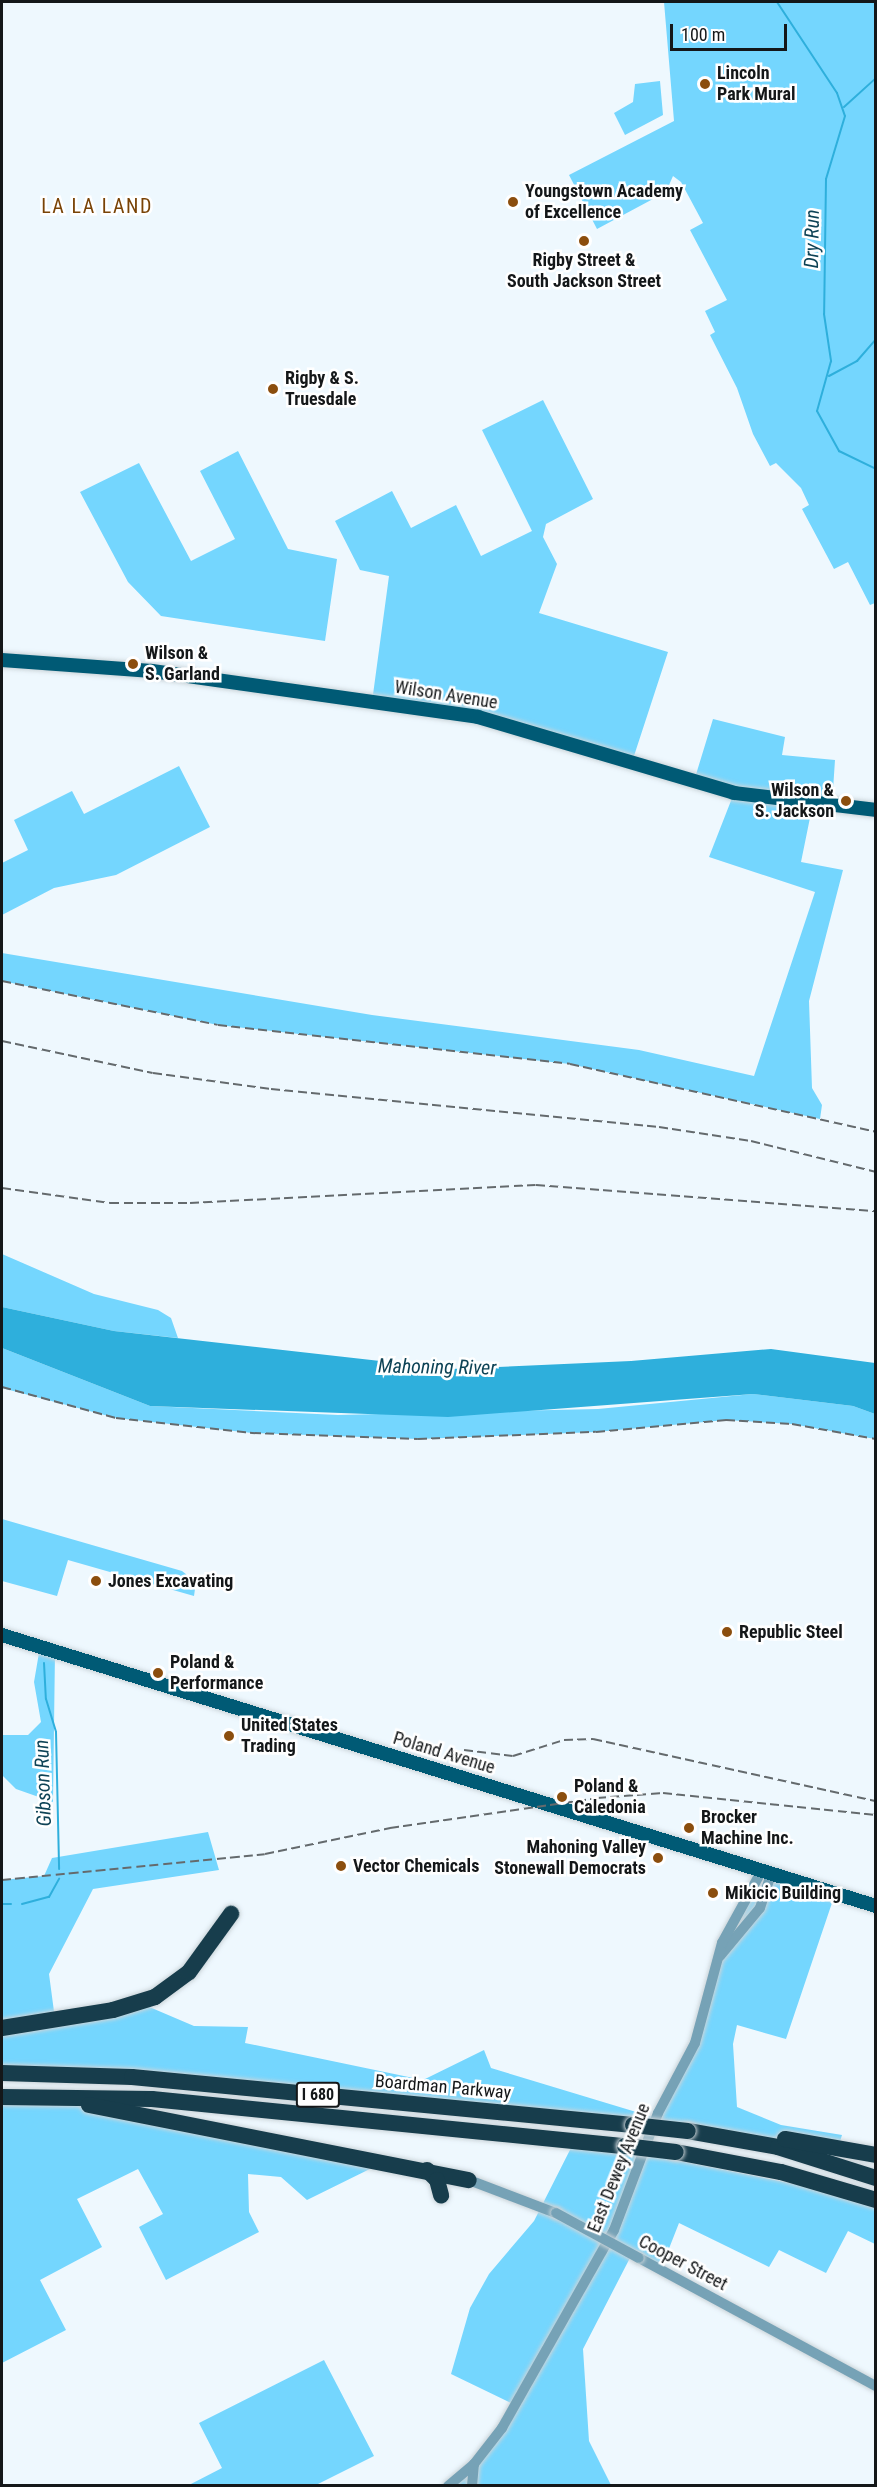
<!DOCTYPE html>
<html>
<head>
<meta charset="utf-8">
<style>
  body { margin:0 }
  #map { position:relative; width:877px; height:2487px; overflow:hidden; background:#eef8fe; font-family:"Roboto Condensed",sans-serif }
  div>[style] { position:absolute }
  .green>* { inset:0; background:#74d6fe }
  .water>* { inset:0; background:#2eafdc }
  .stream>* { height:2px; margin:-1px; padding:0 1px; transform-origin:1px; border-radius:1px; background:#2eafdc }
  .roads { filter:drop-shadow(0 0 2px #cbd4d9) drop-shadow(0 0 2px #cbd4d9) }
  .minor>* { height:10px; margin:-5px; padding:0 5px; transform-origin:5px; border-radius:5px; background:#76a2b6 }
  .major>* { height:14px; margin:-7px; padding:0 7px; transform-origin:7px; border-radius:7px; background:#005a75 }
  .highway>* { height:16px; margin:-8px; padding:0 8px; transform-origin:8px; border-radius:8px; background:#173d4c }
  .rail>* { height:2px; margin-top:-1px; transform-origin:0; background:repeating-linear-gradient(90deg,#646a6d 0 9px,transparent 0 13.5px) }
  .bridges { filter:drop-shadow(0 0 2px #cbd4d9) drop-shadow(0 0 2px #cbd4d9) }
  .minor-bridge>* { height:10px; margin:-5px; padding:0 5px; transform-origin:5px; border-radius:5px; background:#76a2b6 }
  .highway-bridge>* { height:16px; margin:-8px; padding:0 8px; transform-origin:8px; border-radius:8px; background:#173d4c }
  .dots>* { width:16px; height:16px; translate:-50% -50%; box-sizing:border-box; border:3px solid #fff; border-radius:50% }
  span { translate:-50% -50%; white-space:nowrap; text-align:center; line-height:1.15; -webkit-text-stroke:5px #fff; paint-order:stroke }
  .shield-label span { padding:2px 4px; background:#fff; border:2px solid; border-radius:4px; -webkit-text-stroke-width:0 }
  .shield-label { font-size:16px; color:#141719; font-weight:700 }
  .poi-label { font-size:18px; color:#141719; font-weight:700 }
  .left { translate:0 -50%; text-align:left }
  .right { translate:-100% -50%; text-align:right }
  .street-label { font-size:18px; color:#141719 }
  .neighbourhood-label { font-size:20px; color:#794306; letter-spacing:1.5px }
  .water-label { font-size:20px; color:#0e4356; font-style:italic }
  .frame { position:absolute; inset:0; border:3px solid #141719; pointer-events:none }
  .scale { position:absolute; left:670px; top:24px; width:117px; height:27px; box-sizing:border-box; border:3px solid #141719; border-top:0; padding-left:8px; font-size:18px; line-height:21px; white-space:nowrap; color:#141719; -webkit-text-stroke:4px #fff; paint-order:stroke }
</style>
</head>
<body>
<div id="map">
  <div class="green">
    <div style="clip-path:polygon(664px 2px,875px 2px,875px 603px,870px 605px,848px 562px,834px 569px,802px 509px,809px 505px,801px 488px,776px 463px,770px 466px,753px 434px,737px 388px,710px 335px,715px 332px,705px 311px,727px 300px,690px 230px,703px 223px,681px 182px,673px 176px,666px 192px,597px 229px,569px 175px,674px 121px)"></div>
    <div style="clip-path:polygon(660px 81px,663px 115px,625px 135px,614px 113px,633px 102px,635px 84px)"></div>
    <div style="clip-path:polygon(543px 400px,593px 499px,546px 524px,543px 537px,557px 564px,539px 613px,668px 652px,632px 762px,516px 726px,372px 702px,389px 576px,360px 570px,335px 521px,392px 491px,411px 528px,456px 505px,481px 556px,532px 531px,482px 430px)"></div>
    <div style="clip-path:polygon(238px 451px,288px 549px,337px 559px,325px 641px,161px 616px,128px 582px,80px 492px,139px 463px,191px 561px,235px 539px,200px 471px)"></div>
    <div style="clip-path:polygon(713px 719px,785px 737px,782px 755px,835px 760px,832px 805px,813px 803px,801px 862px,843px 870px,809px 1001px,812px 1088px,822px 1105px,820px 1119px,570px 1064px,218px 1025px,2px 981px,2px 953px,372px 1015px,639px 1050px,754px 1076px,815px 892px,709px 857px,734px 793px,694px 781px)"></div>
    <div style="clip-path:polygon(179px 766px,210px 827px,116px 875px,54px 888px,2px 915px,2px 863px,28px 850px,14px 820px,72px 791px,84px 814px)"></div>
    <div style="clip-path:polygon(2px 1254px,94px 1294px,158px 1310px,171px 1318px,178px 1338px,114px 1331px,2px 1307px)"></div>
    <div style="clip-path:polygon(2px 1348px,150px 1406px,338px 1415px,598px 1409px,753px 1394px,853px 1406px,875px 1414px,875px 1439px,792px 1424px,726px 1420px,596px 1432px,418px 1439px,252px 1433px,116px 1418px,2px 1388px)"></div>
    <div style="clip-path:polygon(2px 1519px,182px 1571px,196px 1582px,194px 1596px,68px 1560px,57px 1596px,2px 1581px)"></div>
    <div style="clip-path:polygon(40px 1647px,55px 1652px,53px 1802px,16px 1789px,2px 1775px,2px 1735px,28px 1735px,41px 1722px,34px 1682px)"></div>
    <div style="clip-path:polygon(208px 1832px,219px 1870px,93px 1889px,49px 1974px,55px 2019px,140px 2003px,194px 2026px,248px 2027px,245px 2043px,423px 2080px,484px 2050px,491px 2068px,656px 2118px,682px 2072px,712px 1978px,761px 1872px,835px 1894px,786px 2039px,737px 2025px,733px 2044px,737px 2107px,781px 2125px,842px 2135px,838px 2148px,2px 2073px,2px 1880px,44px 1876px,52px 1858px)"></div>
    <div style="clip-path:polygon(2px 2097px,81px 2104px,384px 2162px,307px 2200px,281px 2177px,248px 2174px,249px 2212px,259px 2232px,166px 2280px,139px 2227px,163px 2214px,138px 2169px,77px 2199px,102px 2247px,40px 2280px,66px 2330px,2px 2363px)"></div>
    <div style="clip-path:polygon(575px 2140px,875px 2200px,875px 2244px,848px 2231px,826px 2273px,779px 2250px,769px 2267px,679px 2223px,661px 2269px,632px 2254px,583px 2349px,589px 2441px,611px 2485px,455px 2485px,515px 2405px,451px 2374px,470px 2308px,489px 2274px,534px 2221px)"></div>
    <div style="clip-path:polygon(324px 2360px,374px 2456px,316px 2485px,189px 2485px,222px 2468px,199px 2423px)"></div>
  </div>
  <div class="water">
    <div style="clip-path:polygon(2px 1307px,114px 1331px,451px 1369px,631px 1361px,771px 1349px,875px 1363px,875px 1414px,853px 1406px,753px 1394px,448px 1417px,150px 1406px,2px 1348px)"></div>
  </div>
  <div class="stream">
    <div style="left:777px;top:2px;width:109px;rotate:56.6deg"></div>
    <div style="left:837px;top:93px;width:24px;rotate:71deg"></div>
    <div style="left:845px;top:116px;width:66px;rotate:106.8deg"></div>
    <div style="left:826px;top:179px;width:135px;rotate:90.8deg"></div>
    <div style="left:824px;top:314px;width:48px;rotate:81.5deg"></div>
    <div style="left:831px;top:361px;width:52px;rotate:105.6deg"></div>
    <div style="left:817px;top:411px;width:46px;rotate:61.2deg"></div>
    <div style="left:839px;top:451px;width:41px;rotate:25.9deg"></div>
    <div style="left:844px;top:107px;width:43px;rotate:-42.2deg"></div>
    <div style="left:829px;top:376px;width:32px;rotate:-28deg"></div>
    <div style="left:857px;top:361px;width:29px;rotate:-49deg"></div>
    <div style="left:44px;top:1663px;width:36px;rotate:87deg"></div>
    <div style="left:46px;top:1699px;width:34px;rotate:73deg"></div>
    <div style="left:56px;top:1732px;width:137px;rotate:88.7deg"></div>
    <div style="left:2px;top:1904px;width:9px"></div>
    <div style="left:22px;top:1904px;width:28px;rotate:-15deg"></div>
    <div style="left:49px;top:1897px;width:21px;rotate:-61deg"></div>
  </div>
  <div class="roads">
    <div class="minor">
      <div style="left:720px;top:1956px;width:62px;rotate:-50.2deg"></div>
      <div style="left:760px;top:1908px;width:35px;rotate:-72deg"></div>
      <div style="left:469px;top:2180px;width:93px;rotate:20.8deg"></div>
      <div style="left:639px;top:2258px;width:269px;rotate:28.4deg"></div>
      <div style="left:448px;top:2486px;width:34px;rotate:-40deg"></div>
      <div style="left:474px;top:2464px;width:46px;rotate:-52.1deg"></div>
      <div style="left:502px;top:2428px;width:227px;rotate:-60.5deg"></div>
      <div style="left:614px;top:2230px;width:125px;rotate:-69.4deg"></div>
      <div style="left:658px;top:2113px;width:79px;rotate:-62.1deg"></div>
      <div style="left:695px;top:2043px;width:104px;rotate:-74.9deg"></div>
      <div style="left:722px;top:1943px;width:81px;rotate:-61.2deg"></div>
      <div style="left:472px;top:2486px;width:22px;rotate:-85deg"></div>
    </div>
    <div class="major">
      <div style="left:2px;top:660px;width:150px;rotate:4.2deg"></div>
      <div style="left:152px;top:671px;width:329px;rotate:8deg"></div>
      <div style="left:478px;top:717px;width:267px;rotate:16.5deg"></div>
      <div style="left:734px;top:793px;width:143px;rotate:6.8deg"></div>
      <div style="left:2px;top:1635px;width:915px;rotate:17.23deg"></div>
    </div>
    <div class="highway">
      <div style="left:2px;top:2028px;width:112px;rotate:-9.2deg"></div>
      <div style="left:113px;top:2010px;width:44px;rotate:-17.2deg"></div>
      <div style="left:155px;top:1997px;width:42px;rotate:-36.3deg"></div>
      <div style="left:189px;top:1972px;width:72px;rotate:-54.1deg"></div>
      <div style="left:2px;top:2073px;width:130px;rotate:1.8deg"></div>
      <div style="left:132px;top:2077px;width:503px;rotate:5.47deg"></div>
      <div style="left:2px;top:2097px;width:150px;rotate:0.8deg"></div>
      <div style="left:152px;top:2099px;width:475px;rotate:5.7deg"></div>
      <div style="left:89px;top:2105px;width:387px;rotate:11.2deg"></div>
      <div style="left:688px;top:2131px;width:91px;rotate:10.1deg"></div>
      <div style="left:778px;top:2147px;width:103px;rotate:17.6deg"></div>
      <div style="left:785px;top:2139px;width:92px;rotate:10deg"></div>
      <div style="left:676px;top:2152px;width:107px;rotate:10.8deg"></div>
      <div style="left:781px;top:2172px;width:99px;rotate:16.4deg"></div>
      <div style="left:427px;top:2170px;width:14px;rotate:45deg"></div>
      <div style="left:437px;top:2180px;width:16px;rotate:75deg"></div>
    </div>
  </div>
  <div class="rail">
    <div style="left:2px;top:981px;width:220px;rotate:11.5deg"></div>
    <div style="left:218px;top:1025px;width:354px;rotate:6.3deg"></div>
    <div style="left:570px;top:1064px;width:313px;rotate:12.5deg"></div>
    <div style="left:2px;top:1041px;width:154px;rotate:12deg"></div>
    <div style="left:153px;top:1073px;width:119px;rotate:7.7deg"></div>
    <div style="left:271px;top:1089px;width:390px;rotate:5.6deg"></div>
    <div style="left:659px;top:1127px;width:93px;rotate:8.7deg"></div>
    <div style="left:751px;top:1141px;width:129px;rotate:13.9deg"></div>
    <div style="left:2px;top:1188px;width:109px;rotate:7.9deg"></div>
    <div style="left:110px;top:1203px;width:80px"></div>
    <div style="left:190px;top:1203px;width:346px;rotate:-3deg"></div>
    <div style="left:536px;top:1185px;width:341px;rotate:4.4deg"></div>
    <div style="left:2px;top:1387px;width:118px;rotate:15.2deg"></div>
    <div style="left:116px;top:1418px;width:137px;rotate:6.3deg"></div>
    <div style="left:252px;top:1433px;width:166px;rotate:2.1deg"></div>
    <div style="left:418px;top:1439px;width:178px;rotate:-2.3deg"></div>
    <div style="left:596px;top:1432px;width:131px;rotate:-5.3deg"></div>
    <div style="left:726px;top:1420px;width:66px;rotate:3.5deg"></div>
    <div style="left:792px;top:1424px;width:85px;rotate:10.1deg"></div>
    <div style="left:464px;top:1750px;width:49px;rotate:7deg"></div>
    <div style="left:513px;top:1756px;width:53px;rotate:-17.4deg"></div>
    <div style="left:564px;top:1740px;width:29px;rotate:-2deg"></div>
    <div style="left:593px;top:1739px;width:290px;rotate:12.4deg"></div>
    <div style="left:2px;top:1880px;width:264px;rotate:-5.6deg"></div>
    <div style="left:265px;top:1854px;width:128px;rotate:-11.7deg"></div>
    <div style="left:390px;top:1828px;width:209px;rotate:-8.2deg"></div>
    <div style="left:597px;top:1798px;width:66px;rotate:-4.3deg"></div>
    <div style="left:663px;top:1793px;width:214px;rotate:5.9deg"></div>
  </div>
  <div class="bridges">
    <div class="minor-bridge">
      <div style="left:556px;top:2213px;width:94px;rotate:28.5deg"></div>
    </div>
    <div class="highway-bridge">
      <div style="left:633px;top:2125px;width:55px;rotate:6.2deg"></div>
      <div style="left:625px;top:2146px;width:51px;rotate:6.7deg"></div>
    </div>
  </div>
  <div class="dots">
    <div style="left:705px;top:84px;background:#8b4e0e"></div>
    <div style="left:513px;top:202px;background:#8b4e0e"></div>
    <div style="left:584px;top:241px;background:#8b4e0e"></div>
    <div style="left:273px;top:389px;background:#8b4e0e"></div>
    <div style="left:133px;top:664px;background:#8b4e0e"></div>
    <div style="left:846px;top:801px;background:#8b4e0e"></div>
    <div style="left:96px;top:1581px;background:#8b4e0e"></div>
    <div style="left:727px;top:1632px;background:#8b4e0e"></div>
    <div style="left:158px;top:1673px;background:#8b4e0e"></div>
    <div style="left:229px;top:1736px;background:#8b4e0e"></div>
    <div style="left:562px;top:1797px;background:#8b4e0e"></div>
    <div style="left:689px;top:1828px;background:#8b4e0e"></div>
    <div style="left:658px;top:1858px;background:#8b4e0e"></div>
    <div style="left:341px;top:1866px;background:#8b4e0e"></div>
    <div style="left:713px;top:1893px;background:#8b4e0e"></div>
  </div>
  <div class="shield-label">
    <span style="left:318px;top:2095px">I 680</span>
  </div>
  <div class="poi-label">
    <span class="left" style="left:717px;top:84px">Lincoln<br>Park Mural</span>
    <span class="left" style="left:525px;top:202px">Youngstown Academy<br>of Excellence</span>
    <span style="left:584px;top:271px">Rigby Street &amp;<br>South Jackson Street</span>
    <span class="left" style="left:285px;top:389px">Rigby &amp; S.<br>Truesdale</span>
    <span class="left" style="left:145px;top:664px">Wilson &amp;<br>S. Garland</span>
    <span class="right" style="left:834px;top:801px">Wilson &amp;<br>S. Jackson</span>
    <span class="left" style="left:108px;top:1581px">Jones Excavating</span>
    <span class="left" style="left:739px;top:1632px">Republic Steel</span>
    <span class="left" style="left:170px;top:1673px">Poland &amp;<br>Performance</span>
    <span class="left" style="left:241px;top:1736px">United States<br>Trading</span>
    <span class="left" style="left:574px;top:1797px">Poland &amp;<br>Caledonia</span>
    <span class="left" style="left:701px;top:1828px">Brocker<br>Machine Inc.</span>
    <span class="right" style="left:646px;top:1858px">Mahoning Valley<br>Stonewall Democrats</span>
    <span class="left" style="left:353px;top:1866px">Vector Chemicals</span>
    <span class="left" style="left:725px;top:1893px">Mikicic Building</span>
  </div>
  <div class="street-label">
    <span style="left:446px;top:695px;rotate:9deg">Wilson Avenue</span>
    <span style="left:444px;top:1753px;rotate:17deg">Poland Avenue</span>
    <span style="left:443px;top:2087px;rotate:5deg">Boardman Parkway</span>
    <span style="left:619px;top:2168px;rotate:-68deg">East Dewey Avenue</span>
    <span style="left:683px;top:2263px;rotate:28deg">Cooper Street</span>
  </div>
  <div class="neighbourhood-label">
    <span style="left:97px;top:206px">LA LA LAND</span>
  </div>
  <div class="water-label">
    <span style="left:812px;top:239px;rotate:-89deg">Dry Run</span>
    <span style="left:437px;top:1367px;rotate:1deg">Mahoning River</span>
    <span style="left:43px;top:1783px;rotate:-92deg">Gibson Run</span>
  </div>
  <div class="frame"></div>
  <div class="scale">100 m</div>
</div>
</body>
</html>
